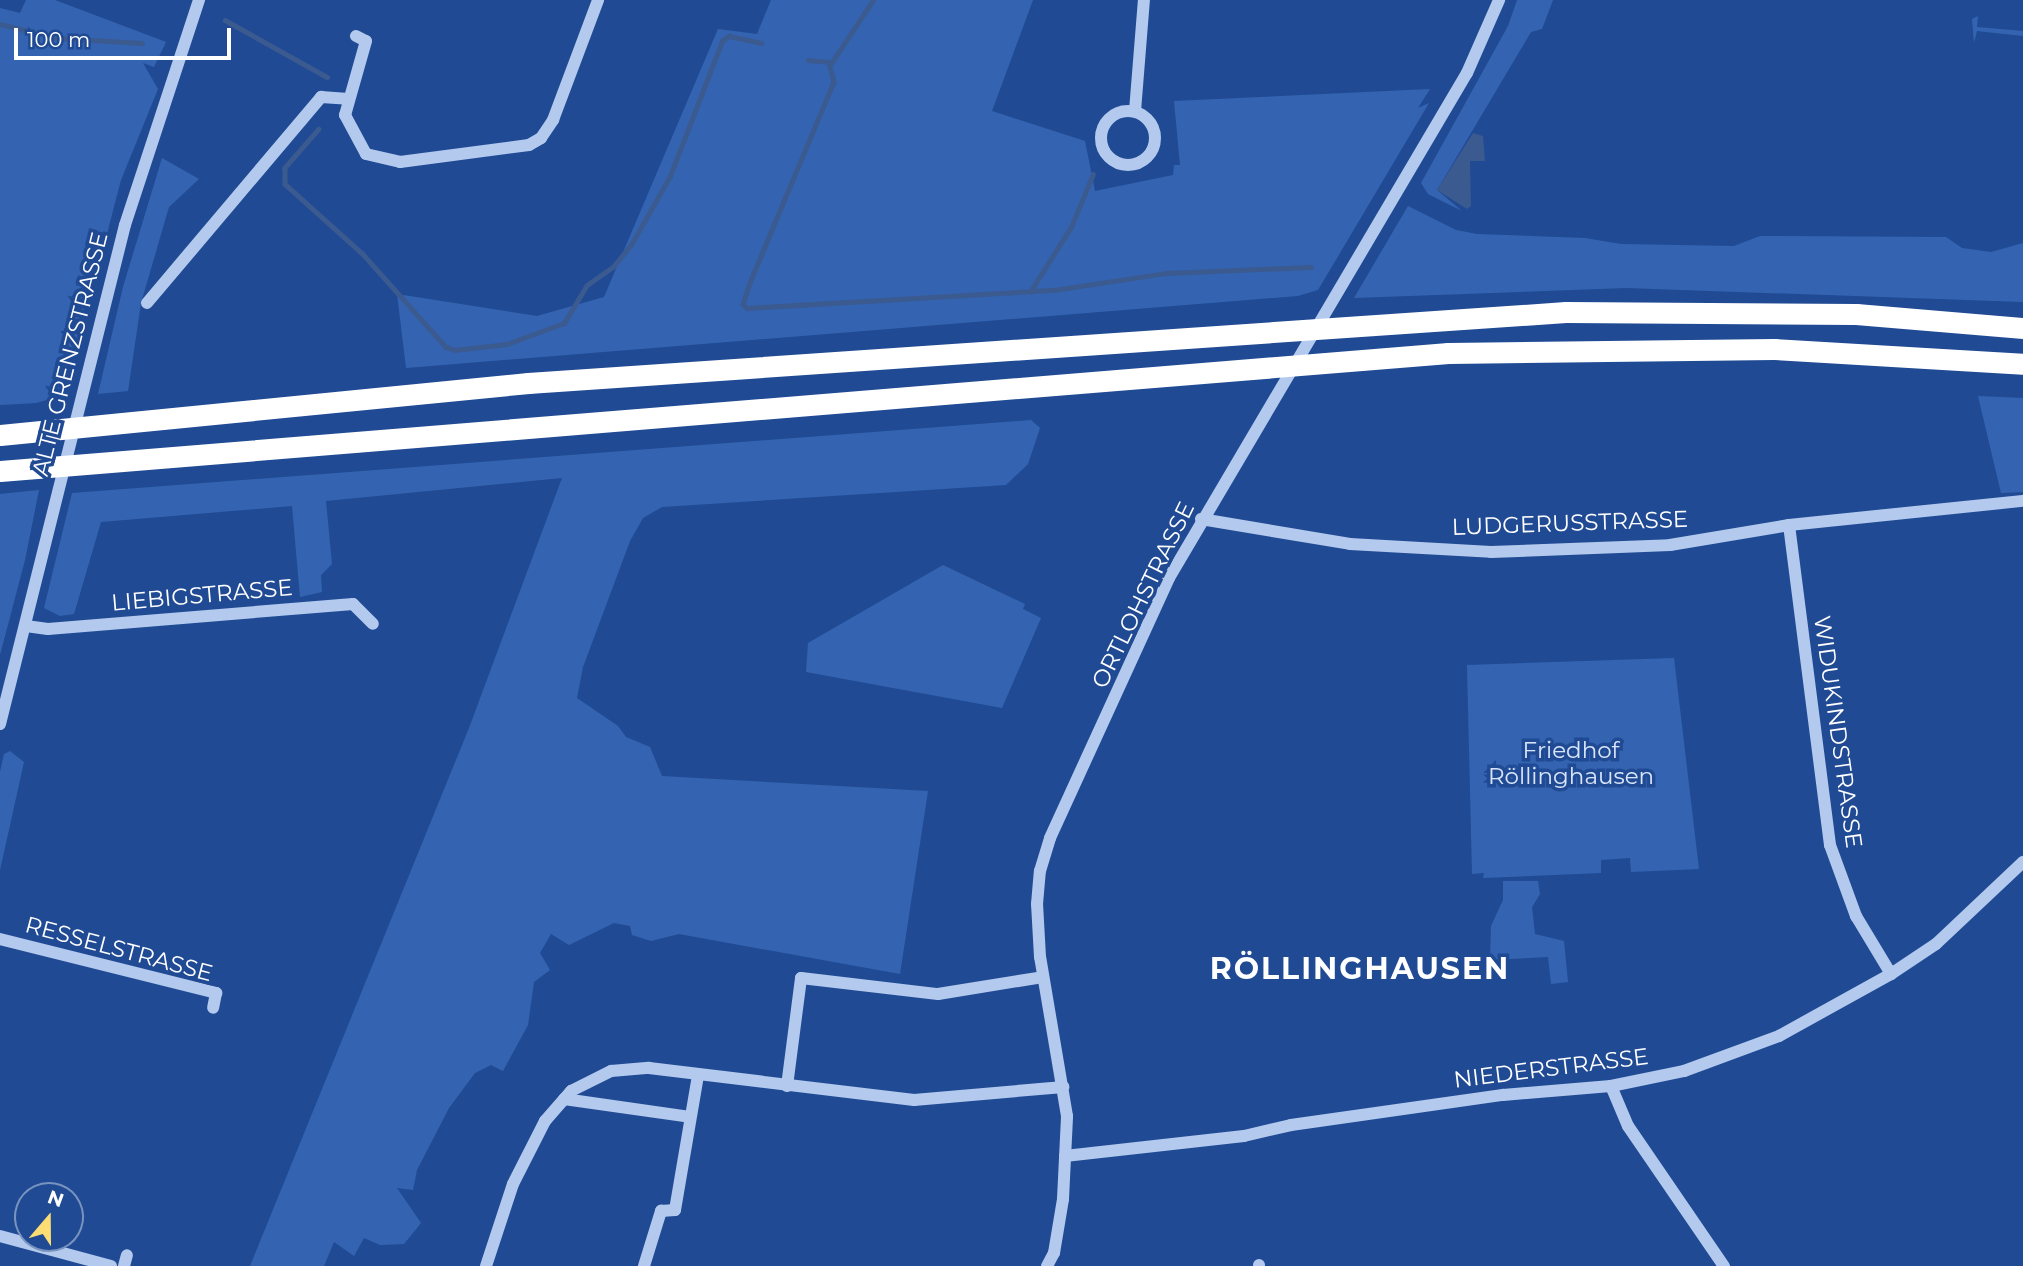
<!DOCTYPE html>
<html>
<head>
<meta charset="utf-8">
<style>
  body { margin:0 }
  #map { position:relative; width:2023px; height:1266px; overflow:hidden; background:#204b94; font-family:Montserrat,sans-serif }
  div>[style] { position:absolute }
  .green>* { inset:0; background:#3464b1 }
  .water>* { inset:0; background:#3b5a90 }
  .stream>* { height:4.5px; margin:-2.25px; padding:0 2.25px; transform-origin:2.25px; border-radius:2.25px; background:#3b5a90 }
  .minor>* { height:12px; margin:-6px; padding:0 6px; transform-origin:6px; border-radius:6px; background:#b3caee }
  .minor>.ring { margin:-6px; padding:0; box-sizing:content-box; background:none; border:12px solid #b3caee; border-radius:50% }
  .highway>* { height:21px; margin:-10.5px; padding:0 10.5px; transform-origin:10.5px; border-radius:10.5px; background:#fff }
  span { translate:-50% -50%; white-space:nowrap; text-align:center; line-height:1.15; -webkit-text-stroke:7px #204b94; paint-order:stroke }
  .street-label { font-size:23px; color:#fff }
  .park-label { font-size:23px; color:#d9e6fa }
  .district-label { font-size:30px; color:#fff; font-weight:700; letter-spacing:2px }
  .north { position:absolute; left:14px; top:1182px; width:70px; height:70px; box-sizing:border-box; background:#204b94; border:2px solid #7993bf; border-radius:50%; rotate:20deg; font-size:19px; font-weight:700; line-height:28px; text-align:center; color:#fff }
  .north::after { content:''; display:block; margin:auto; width:24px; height:32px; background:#fbdd74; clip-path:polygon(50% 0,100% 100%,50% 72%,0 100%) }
  .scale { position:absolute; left:14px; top:28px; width:217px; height:32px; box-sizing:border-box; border:4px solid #fff; border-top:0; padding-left:9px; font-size:21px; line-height:24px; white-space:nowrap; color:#fff; -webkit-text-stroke:5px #204b94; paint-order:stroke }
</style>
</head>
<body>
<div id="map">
  <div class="green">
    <div style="clip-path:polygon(26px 0,55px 0,166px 42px,154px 67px,143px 63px,158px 89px,121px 180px,65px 395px,36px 403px,0 405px,0 8px,20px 13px)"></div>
    <div style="clip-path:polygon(771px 0,1033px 0,992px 111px,1085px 141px,1095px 191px,1173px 175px,1174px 165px,1180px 165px,1174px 101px,1430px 89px,1418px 108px,1429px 103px,1318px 290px,1298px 296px,406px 368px,397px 294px,537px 316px,604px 297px,718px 29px,757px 34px)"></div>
    <div style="clip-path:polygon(1517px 0,1553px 0,1542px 29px,1531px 32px,1437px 190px,1462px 211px,1428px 194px,1421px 183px,1508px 26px)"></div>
    <div style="clip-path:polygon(1978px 16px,1977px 27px,2023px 31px,2023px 36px,1977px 31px,1974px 43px,1972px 19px)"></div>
    <div style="clip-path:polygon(162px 158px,199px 179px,169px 207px,141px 303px,128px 391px,98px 394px,123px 287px)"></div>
    <div style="clip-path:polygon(1408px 206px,1456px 230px,1477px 234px,1585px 238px,1621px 244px,1734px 246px,1760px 236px,1946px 237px,1962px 248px,1991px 252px,2023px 243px,2023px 302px,1626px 288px,1354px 298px)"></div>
    <div style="clip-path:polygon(1978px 396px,2023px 398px,2023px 492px,2001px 493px)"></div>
    <div style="clip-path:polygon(1031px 420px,1040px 428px,1028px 464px,1006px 485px,662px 507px,643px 518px,630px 541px,583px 667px,577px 698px,618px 726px,626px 737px,650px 747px,662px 776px,928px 791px,900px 974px,679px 934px,651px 941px,632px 935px,630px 926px,614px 923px,569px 945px,551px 934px,540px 953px,550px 970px,534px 982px,528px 1025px,503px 1071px,491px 1065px,475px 1073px,449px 1108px,417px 1170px,413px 1190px,397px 1188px,421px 1223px,404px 1244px,380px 1245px,364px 1238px,354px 1256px,334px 1242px,324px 1266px,250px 1266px,469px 728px,562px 478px,326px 501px,332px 564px,321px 575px,322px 592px,300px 597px,292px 506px,101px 522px,74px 614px,60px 616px,44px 608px,72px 493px)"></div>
    <div style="clip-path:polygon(39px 490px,25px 560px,0 655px,0 494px)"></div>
    <div style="clip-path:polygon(943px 565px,1025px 604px,1023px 609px,1041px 618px,1002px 708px,806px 672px,808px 643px)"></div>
    <div style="clip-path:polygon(1674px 658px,1699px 869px,1631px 872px,1630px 858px,1601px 860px,1601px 873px,1483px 878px,1484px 873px,1472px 874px,1467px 665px)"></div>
    <div style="clip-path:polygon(10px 751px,24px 762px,0 870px,0 772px,4px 754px)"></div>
    <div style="clip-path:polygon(1503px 881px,1538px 881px,1540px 894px,1532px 907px,1535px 934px,1564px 941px,1568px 982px,1551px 984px,1548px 957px,1490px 960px,1491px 926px,1503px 900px)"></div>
  </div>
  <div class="water">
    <div style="clip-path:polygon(1473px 133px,1483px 136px,1485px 161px,1470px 161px,1471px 206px,1467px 209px,1437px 190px)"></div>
  </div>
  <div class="stream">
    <div style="left:225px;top:20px;width:117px;rotate:29.2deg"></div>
    <div style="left:0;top:24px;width:60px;rotate:13.6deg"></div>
    <div style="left:58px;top:38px;width:84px;rotate:3.4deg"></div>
    <div style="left:808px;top:60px;width:24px;rotate:5deg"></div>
    <div style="left:832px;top:62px;width:74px;rotate:-56.5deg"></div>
    <div style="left:829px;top:62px;width:21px;rotate:76deg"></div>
    <div style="left:834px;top:82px;width:218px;rotate:112.7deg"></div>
    <div style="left:750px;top:283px;width:22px;rotate:108deg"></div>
    <div style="left:743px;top:304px;width:6px;rotate:45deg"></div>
    <div style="left:747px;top:308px;width:308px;rotate:-3.4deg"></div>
    <div style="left:1054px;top:290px;width:114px;rotate:-8.6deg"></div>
    <div style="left:1167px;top:273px;width:144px;rotate:-2.4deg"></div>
    <div style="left:319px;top:129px;width:52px;rotate:131.1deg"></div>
    <div style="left:285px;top:168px;width:16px;rotate:90deg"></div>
    <div style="left:285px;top:184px;width:103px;rotate:41.9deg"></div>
    <div style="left:362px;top:253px;width:126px;rotate:48.2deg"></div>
    <div style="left:446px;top:347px;width:9px;rotate:18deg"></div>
    <div style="left:455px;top:350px;width:52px;rotate:-6.6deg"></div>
    <div style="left:507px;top:344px;width:61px;rotate:-20.2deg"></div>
    <div style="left:564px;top:323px;width:44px;rotate:-58.8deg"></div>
    <div style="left:587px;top:285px;width:32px;rotate:-35deg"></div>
    <div style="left:613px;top:267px;width:28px;rotate:-51deg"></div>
    <div style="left:631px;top:245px;width:79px;rotate:-60.5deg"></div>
    <div style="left:670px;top:176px;width:145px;rotate:-68.9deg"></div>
    <div style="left:722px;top:41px;width:9px;rotate:-36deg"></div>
    <div style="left:729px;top:36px;width:33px;rotate:12deg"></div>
    <div style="left:1030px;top:292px;width:77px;rotate:-57.8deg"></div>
    <div style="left:1071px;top:227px;width:57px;rotate:-67.5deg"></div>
  </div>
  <div class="minor">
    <div style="left:356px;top:36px;width:11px;rotate:27deg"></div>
    <div style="left:366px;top:41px;width:77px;rotate:105.8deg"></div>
    <div style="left:345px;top:115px;width:44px;rotate:61.7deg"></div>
    <div style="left:366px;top:154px;width:35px;rotate:13deg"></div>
    <div style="left:400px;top:162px;width:130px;rotate:-7.5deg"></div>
    <div style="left:529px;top:145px;width:14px;rotate:-30deg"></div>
    <div style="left:541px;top:138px;width:22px;rotate:-56deg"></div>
    <div style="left:553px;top:120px;width:128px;rotate:-69.4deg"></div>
    <div class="ring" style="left:1101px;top:111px;width:42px;height:42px"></div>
    <div style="left:1135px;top:111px;width:111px;rotate:-85.4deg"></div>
    <div style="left:147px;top:303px;width:270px;rotate:-49.8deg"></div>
    <div style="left:321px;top:97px;width:27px;rotate:4deg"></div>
    <div style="left:1201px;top:519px;width:151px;rotate:9.5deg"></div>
    <div style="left:1350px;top:544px;width:141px;rotate:3.2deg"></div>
    <div style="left:1491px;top:552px;width:179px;rotate:-2.2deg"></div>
    <div style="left:1670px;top:545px;width:121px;rotate:-9.5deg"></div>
    <div style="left:1789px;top:525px;width:235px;rotate:-5.9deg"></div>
    <div style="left:1789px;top:525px;width:323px;rotate:82.7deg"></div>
    <div style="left:1830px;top:845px;width:76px;rotate:69.9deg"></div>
    <div style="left:1856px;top:916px;width:68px;rotate:58.9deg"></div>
    <div style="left:26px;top:626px;width:22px;rotate:8deg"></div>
    <div style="left:48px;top:629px;width:306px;rotate:-4.7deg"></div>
    <div style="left:353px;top:604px;width:28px;rotate:45deg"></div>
    <div style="left:0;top:724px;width:514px;rotate:-75.94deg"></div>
    <div style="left:125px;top:225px;width:237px;rotate:-71.8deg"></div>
    <div style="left:0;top:939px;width:223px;rotate:14deg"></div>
    <div style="left:216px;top:993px;width:15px;rotate:101deg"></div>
    <div style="left:787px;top:1086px;width:109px;rotate:-82.6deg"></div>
    <div style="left:801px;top:978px;width:138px;rotate:6.7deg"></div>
    <div style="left:938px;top:994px;width:106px;rotate:-9.2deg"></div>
    <div style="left:1611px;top:1086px;width:43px;rotate:67deg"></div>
    <div style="left:1628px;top:1126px;width:170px;rotate:55.6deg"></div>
    <div style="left:564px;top:1099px;width:127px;rotate:8.1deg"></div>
    <div style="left:1065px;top:1156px;width:180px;rotate:-6.4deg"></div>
    <div style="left:1244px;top:1136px;width:48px;rotate:-13.2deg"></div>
    <div style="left:1291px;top:1125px;width:214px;rotate:-8.1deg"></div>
    <div style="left:1503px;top:1095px;width:108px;rotate:-4.8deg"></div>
    <div style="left:1611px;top:1086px;width:75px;rotate:-11.6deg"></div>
    <div style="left:1684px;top:1071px;width:101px;rotate:-20.2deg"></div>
    <div style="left:1779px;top:1036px;width:128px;rotate:-29deg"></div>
    <div style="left:1891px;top:974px;width:54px;rotate:-33.7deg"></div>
    <div style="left:1936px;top:944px;width:120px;rotate:-43.3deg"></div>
    <div style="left:0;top:1236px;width:115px;rotate:15.1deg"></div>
    <div style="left:1259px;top:1265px;width:1px;rotate:90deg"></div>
    <div style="left:124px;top:1266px;width:11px;rotate:-75deg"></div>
    <div style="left:486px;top:1266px;width:86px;rotate:-71.8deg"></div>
    <div style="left:513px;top:1184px;width:71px;rotate:-63.1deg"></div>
    <div style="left:545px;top:1121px;width:40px;rotate:-49deg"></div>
    <div style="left:571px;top:1091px;width:45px;rotate:-26.6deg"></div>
    <div style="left:611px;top:1071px;width:38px;rotate:-5deg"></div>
    <div style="left:649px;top:1068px;width:267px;rotate:6.9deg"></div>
    <div style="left:914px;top:1100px;width:150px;rotate:-5deg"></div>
    <div style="left:644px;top:1266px;width:58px;rotate:-72.8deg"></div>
    <div style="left:661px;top:1211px;width:14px;rotate:-4deg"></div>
    <div style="left:675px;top:1210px;width:137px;rotate:-80.3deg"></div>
    <div style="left:1047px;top:1266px;width:15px;rotate:-62deg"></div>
    <div style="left:1054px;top:1253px;width:55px;rotate:-80.5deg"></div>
    <div style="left:1063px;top:1199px;width:83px;rotate:-87.2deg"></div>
    <div style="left:1067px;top:1116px;width:161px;rotate:-99.6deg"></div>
    <div style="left:1040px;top:957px;width:53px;rotate:-93.2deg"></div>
    <div style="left:1037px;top:904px;width:33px;rotate:-85deg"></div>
    <div style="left:1040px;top:871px;width:34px;rotate:-73deg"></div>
    <div style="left:1050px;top:838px;width:286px;rotate:-65.4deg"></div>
    <div style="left:1169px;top:578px;width:586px;rotate:-59.46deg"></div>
    <div style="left:1467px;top:73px;width:80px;rotate:-66.3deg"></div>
  </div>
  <div class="highway">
    <div style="left:0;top:435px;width:531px;rotate:-5.62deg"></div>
    <div style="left:528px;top:383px;width:1040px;rotate:-3.91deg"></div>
    <div style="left:1566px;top:312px;width:290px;rotate:0.4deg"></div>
    <div style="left:1856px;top:314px;width:168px;rotate:4.8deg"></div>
    <div style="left:0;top:471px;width:1453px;rotate:-4.66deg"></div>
    <div style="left:1448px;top:353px;width:326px;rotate:-0.7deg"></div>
    <div style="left:1774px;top:349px;width:249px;rotate:3.4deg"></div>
  </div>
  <div class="street-label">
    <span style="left:70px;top:354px;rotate:-76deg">ALTE GRENZSTRASSE</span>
    <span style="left:1570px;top:523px;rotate:-2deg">LUDGERUSSTRASSE</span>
    <span style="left:202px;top:595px;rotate:-5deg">LIEBIGSTRASSE</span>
    <span style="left:1143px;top:595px;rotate:-64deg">ORTLOHSTRASSE</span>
    <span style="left:1838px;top:732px;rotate:82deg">WIDUKINDSTRASSE</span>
    <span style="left:119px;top:949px;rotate:15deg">RESSELSTRASSE</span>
    <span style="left:1551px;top:1068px;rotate:-7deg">NIEDERSTRASSE</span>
  </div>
  <div class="park-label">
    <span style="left:1571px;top:763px">Friedhof<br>Röllinghausen</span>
  </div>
  <div class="district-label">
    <span style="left:1360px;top:969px">RÖLLINGHAUSEN</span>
  </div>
  <div class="north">N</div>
  <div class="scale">100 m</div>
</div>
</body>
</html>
